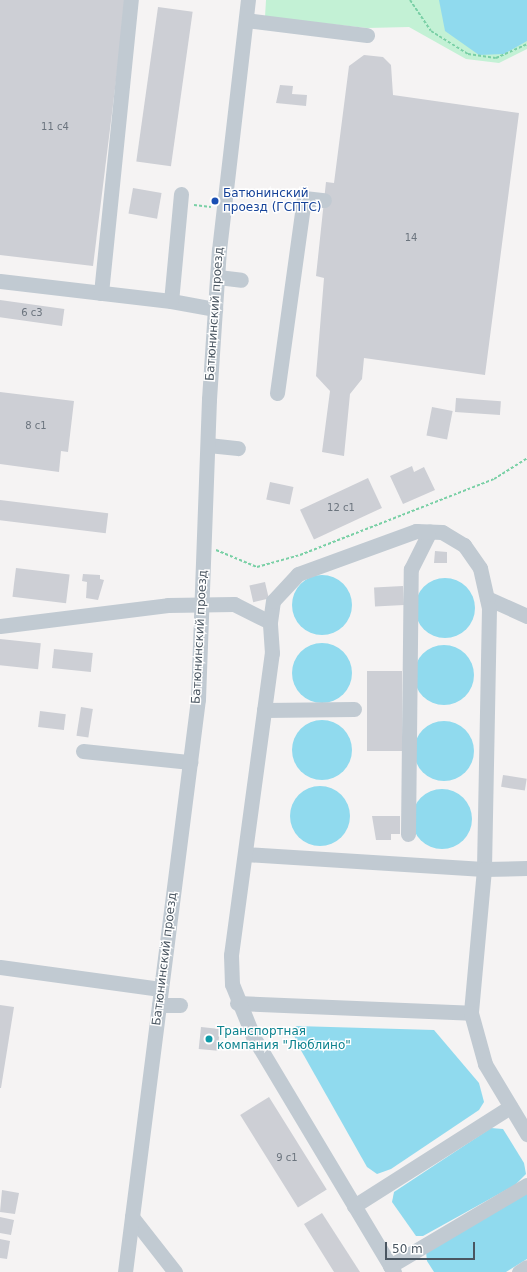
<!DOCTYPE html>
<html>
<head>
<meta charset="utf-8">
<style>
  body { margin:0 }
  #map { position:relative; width:527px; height:1272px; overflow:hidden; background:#f5f3f3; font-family:"DejaVu Sans",sans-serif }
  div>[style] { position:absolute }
  .green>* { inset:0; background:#c3f1d5 }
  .water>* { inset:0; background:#90daee }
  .round { border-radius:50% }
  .building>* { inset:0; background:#cdcfd5; transform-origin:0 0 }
  .path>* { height:2px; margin-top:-1px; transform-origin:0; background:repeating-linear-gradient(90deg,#7ad0a6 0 3px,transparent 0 5px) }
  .minor>* { height:15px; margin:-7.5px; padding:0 7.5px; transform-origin:7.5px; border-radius:7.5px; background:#c1cad2 }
  .dots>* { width:11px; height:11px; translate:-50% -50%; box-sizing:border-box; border:2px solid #fff; border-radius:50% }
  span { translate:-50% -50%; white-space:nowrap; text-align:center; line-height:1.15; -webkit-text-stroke:3px #fff; paint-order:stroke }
  .number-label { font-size:10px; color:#6b747e }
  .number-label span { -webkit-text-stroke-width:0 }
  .transit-label { font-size:12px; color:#164399 }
  .left { translate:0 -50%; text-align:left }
  .street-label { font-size:12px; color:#4a5661 }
  .culture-label { font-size:12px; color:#0d838f }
  .scale { position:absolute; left:385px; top:1242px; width:90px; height:18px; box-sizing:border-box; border:2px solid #4a5661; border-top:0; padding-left:5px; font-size:12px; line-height:14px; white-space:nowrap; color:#4a5661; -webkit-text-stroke:3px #fff; paint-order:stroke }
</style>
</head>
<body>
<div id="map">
  <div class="green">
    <div style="clip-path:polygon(266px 0,527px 0,527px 49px,499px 63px,466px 59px,409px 27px,367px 28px,265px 17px)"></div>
  </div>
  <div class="water">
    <div style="clip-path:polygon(439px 0,527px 0,527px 41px,504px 54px,479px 55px,445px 31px)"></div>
    <div class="round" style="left:292px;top:575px;width:60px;height:60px"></div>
    <div class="round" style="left:415px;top:578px;width:60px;height:60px"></div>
    <div class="round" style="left:292px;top:643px;width:60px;height:60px"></div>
    <div class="round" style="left:414px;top:645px;width:60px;height:60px"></div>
    <div class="round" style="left:292px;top:720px;width:60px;height:60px"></div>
    <div class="round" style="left:414px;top:721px;width:60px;height:60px"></div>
    <div class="round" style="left:290px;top:786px;width:60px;height:60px"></div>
    <div class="round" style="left:412px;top:789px;width:60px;height:60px"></div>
    <div style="clip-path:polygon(296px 1026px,434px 1030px,479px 1083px,484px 1102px,479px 1110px,391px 1169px,377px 1174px,367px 1167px,298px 1045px,293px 1033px)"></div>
    <div style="clip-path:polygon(491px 1128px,503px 1129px,524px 1163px,526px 1174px,515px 1185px,423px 1236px,416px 1236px,392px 1202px,394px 1192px)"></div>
    <div style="clip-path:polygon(527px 1193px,527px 1259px,506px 1272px,434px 1272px,427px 1261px,426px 1252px)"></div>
  </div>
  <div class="building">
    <div style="clip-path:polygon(0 0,126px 0,93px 266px,0 255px)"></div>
    <div style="left:158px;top:7px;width:35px;height:156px;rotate:8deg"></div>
    <div style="clip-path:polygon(364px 55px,383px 57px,391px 65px,393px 95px,519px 113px,485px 375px,364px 358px,362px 379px,350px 394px,344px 456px,322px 452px,330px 391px,316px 376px,324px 278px,316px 276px,326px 182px,334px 183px,349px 66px)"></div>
    <div style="clip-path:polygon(280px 85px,293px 86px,292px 94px,307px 95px,306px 106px,276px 103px)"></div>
    <div style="left:133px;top:188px;width:29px;height:26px;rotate:10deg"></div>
    <div style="left:0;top:300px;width:65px;height:17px;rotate:8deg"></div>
    <div style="clip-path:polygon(0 392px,74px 401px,68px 452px,61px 451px,59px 472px,0 464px)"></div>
    <div style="left:456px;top:398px;width:45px;height:14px;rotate:4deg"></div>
    <div style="left:432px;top:407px;width:21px;height:29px;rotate:11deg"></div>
    <div style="clip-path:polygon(412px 466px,414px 472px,424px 467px,435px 490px,403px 504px,390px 476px)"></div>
    <div style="left:368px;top:478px;width:33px;height:75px;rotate:65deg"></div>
    <div style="left:270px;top:482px;width:24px;height:18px;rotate:12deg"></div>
    <div style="left:0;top:500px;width:109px;height:20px;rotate:7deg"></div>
    <div style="clip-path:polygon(435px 551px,447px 552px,447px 563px,434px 563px)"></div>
    <div style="left:16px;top:568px;width:54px;height:29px;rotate:7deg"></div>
    <div style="clip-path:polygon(83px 574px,100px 575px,100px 579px,104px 580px,98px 600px,86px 598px,87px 582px,82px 581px)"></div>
    <div style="left:265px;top:582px;width:17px;height:16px;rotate:77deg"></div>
    <div style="left:403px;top:586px;width:19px;height:29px;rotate:87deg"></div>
    <div style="left:0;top:639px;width:41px;height:26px;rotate:6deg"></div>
    <div style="left:54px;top:649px;width:39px;height:19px;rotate:6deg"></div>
    <div style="left:367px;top:671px;width:35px;height:80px"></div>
    <div style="left:81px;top:707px;width:12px;height:29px;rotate:9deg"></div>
    <div style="left:40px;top:711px;width:26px;height:16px;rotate:7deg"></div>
    <div style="left:503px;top:775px;width:24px;height:12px;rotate:9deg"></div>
    <div style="clip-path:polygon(372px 816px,400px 816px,400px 834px,391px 834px,391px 840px,376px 840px)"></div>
    <div style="clip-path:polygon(0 1005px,14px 1007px,1px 1088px,0 1088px)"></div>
    <div style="left:201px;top:1027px;width:19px;height:22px;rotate:6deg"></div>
    <div style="left:269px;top:1097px;width:109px;height:34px;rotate:58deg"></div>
    <div style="clip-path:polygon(2px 1190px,19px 1193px,15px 1214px,0 1212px)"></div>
    <div style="clip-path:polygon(322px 1213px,360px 1272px,334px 1272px,304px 1224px)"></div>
    <div style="clip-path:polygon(0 1217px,14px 1220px,11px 1235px,0 1233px)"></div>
    <div style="clip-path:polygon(0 1239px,10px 1241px,7px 1259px,0 1258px)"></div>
  </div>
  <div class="path">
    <div style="left:410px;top:0;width:37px;rotate:56deg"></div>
    <div style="left:431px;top:31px;width:44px;rotate:31.9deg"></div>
    <div style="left:468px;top:54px;width:28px;rotate:8deg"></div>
    <div style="left:496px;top:58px;width:34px;rotate:-24deg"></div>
    <div style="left:194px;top:205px;width:17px;rotate:7deg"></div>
    <div style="left:216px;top:550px;width:44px;rotate:22.5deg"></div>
    <div style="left:257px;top:567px;width:45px;rotate:-15.6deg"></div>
    <div style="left:300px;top:555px;width:208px;rotate:-21.4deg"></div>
    <div style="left:494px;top:479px;width:39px;rotate:-32deg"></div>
  </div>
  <div class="minor">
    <div style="left:246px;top:20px;width:122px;rotate:7.1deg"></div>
    <div style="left:181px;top:194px;width:107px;rotate:95.3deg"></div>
    <div style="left:171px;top:301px;width:45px;rotate:10.3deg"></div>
    <div style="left:218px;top:277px;width:23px;rotate:7deg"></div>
    <div style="left:0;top:281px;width:172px;rotate:6.7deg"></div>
    <div style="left:101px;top:293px;width:295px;rotate:-84.2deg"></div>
    <div style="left:277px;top:393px;width:197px;rotate:-82.1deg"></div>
    <div style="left:304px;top:198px;width:20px;rotate:6deg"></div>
    <div style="left:208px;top:445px;width:30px;rotate:6deg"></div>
    <div style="left:487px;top:598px;width:44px;rotate:24.2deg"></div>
    <div style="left:0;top:626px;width:169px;rotate:-7.1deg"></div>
    <div style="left:168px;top:605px;width:66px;rotate:-0.9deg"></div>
    <div style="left:234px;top:604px;width:40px;rotate:26.6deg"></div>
    <div style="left:264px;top:710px;width:90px;rotate:-0.6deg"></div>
    <div style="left:83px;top:751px;width:108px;rotate:5.9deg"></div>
    <div style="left:408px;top:834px;width:265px;rotate:-89.4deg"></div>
    <div style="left:411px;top:569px;width:42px;rotate:-63.4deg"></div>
    <div style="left:245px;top:854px;width:239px;rotate:3.6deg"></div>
    <div style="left:484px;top:869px;width:43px;rotate:-1.3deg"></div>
    <div style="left:0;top:967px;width:162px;rotate:7.8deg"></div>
    <div style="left:237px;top:1003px;width:234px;rotate:2.4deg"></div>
    <div style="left:159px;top:1005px;width:21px"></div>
    <div style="left:354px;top:1206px;width:185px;rotate:-32.4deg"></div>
    <div style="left:132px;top:1217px;width:70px;rotate:52deg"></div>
    <div style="left:390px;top:1266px;width:159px;rotate:-30.6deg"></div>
    <div style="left:125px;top:1272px;width:578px;rotate:-82.74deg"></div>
    <div style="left:198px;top:699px;width:300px;rotate:-87.9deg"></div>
    <div style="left:209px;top:399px;width:149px;rotate:-86.2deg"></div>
    <div style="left:219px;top:250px;width:252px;rotate:-83.4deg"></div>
    <div style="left:394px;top:1272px;width:275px;rotate:-120.9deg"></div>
    <div style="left:253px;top:1036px;width:56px;rotate:-112deg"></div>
    <div style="left:232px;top:984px;width:29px;rotate:-92deg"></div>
    <div style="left:231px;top:955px;width:305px;rotate:-82.3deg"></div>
    <div style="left:272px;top:653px;width:31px;rotate:-94deg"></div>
    <div style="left:270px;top:622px;width:21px;rotate:-82deg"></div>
    <div style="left:273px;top:601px;width:37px;rotate:-47deg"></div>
    <div style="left:298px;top:574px;width:126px;rotate:-20deg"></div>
    <div style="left:416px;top:531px;width:26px;rotate:2deg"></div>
    <div style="left:442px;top:532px;width:26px;rotate:31deg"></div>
    <div style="left:464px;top:545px;width:28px;rotate:55deg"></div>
    <div style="left:480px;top:568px;width:41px;rotate:77.3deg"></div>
    <div style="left:489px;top:608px;width:261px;rotate:91.1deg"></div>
    <div style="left:484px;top:869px;width:145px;rotate:95.2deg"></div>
    <div style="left:471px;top:1013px;width:53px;rotate:74.6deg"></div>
    <div style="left:485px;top:1064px;width:82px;rotate:59deg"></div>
    <div style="left:519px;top:1272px;width:9px;rotate:-32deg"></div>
  </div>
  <div class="dots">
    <div style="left:215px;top:201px;background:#1a4fb4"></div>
    <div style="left:209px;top:1039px;background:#0f9aa8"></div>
  </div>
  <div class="number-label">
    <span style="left:55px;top:127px">11 с4</span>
    <span style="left:411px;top:238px">14</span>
    <span style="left:32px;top:313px">6 с3</span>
    <span style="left:36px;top:426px">8 с1</span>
    <span style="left:341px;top:508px">12 с1</span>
    <span style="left:287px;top:1158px">9 с1</span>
  </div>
  <div class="transit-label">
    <span class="left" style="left:223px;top:201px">Батюнинский<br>проезд (ГСПТС)</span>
  </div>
  <div class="street-label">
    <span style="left:215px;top:314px;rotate:-86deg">Батюнинский проезд</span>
    <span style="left:200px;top:637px;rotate:-87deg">Батюнинский проезд</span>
    <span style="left:165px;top:959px;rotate:-83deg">Батюнинский проезд</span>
  </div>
  <div class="culture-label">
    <span class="left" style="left:217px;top:1039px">Транспортная<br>компания "Люблино"</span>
  </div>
  <div class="scale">50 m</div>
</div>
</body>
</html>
